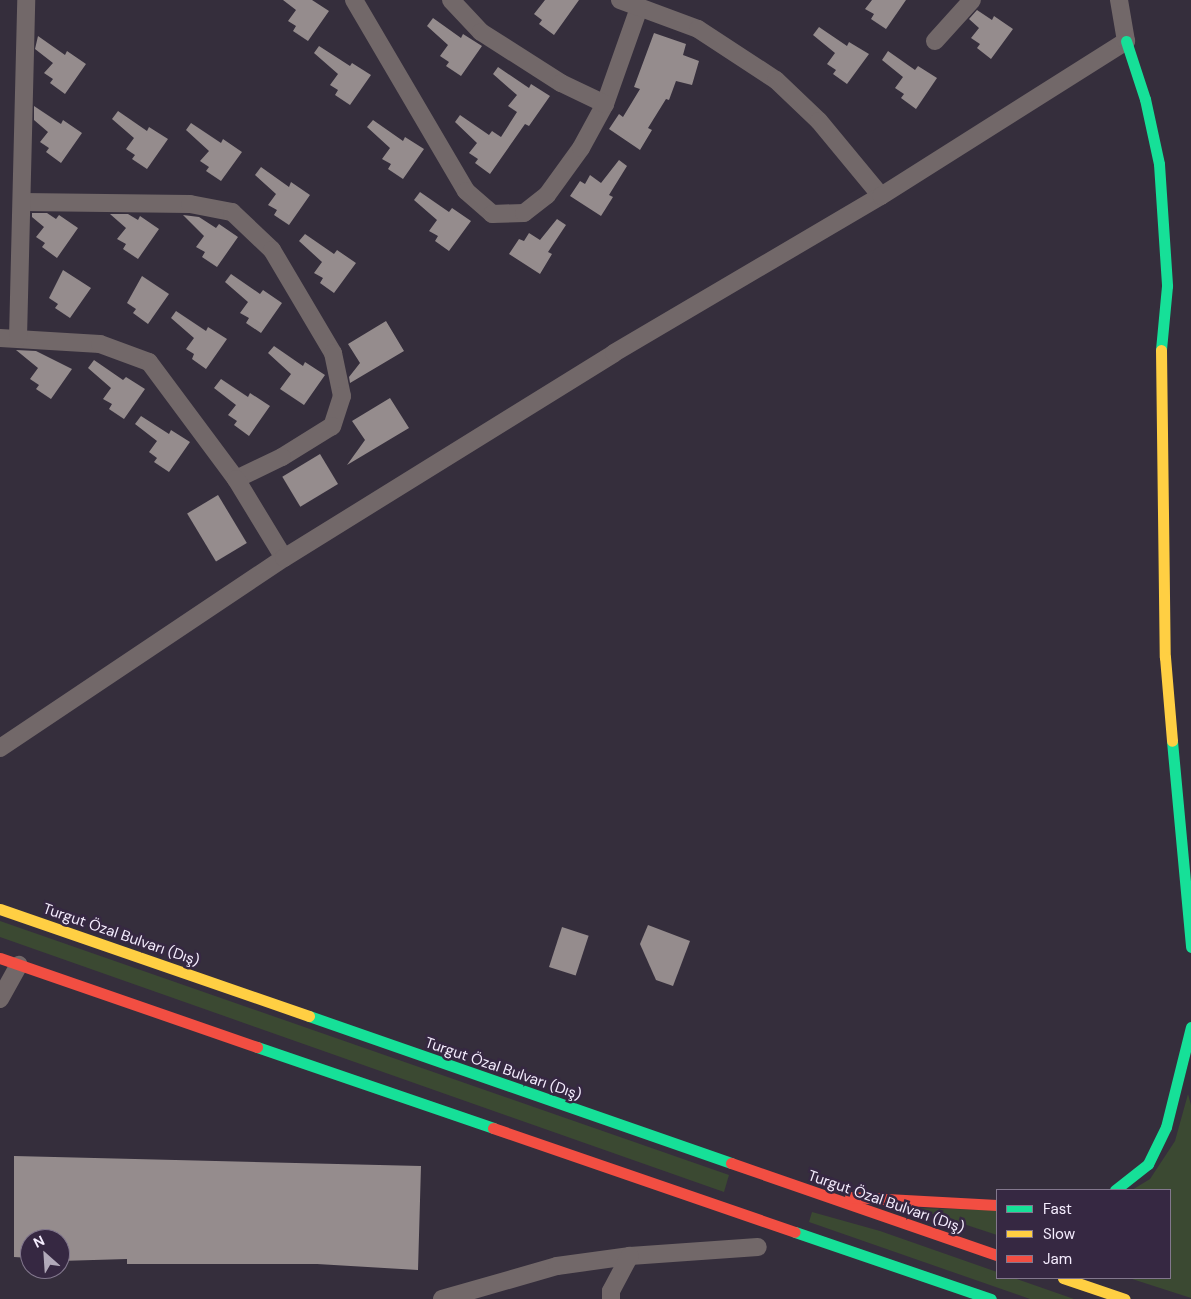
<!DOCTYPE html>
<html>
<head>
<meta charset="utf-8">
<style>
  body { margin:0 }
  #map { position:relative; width:1191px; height:1299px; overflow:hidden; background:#352e3c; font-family:"DM Sans",sans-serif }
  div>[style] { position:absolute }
  .green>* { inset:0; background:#3b4932 }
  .building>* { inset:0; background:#958c8d; transform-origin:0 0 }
  .street>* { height:18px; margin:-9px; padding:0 9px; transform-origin:9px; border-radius:9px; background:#726869 }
  .fast>* { height:11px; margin:-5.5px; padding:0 5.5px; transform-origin:5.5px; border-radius:5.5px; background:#16e098 }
  .slow>* { height:11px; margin:-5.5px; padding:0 5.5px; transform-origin:5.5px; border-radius:5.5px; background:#ffcf43 }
  .jam>* { height:11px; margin:-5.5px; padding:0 5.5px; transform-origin:5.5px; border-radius:5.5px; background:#f24e42 }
  span { translate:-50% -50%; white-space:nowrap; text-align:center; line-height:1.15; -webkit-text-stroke:5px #362842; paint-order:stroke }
  .street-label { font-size:15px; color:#f5edfe }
  .legend { position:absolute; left:996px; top:1189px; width:175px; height:90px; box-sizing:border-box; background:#362842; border:1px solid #82778d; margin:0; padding:6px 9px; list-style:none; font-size:15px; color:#f5edfe }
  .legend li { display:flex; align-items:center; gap:10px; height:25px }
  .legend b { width:25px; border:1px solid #82778d }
  .north { position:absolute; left:20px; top:1229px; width:50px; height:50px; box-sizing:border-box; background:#362842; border:1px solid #82778d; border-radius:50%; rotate:334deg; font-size:14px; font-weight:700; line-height:20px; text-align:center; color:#f5edfe }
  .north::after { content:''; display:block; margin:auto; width:18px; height:22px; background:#b2aaba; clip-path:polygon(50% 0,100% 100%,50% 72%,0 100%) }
</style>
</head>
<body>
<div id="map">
  <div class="green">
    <div style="clip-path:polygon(0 921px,729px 1175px,724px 1192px,0 937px)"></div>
    <div style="clip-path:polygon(1188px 1094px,1191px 1105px,1191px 1298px,1129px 1278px,1170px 1278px,1170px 1190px,1132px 1190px,1150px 1179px,1175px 1141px)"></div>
    <div style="clip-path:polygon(915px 1208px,997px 1210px,997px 1235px)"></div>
    <div style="clip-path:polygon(812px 1212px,880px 1231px,997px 1272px,997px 1278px,1014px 1278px,1074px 1299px,1030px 1299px,809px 1222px)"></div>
  </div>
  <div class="building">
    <div style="clip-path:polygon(283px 0,312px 0,329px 11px,308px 41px,293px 31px,296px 26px,288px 21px,296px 10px)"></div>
    <div style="clip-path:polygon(545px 0,579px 0,554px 35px,539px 24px,542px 20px,534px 14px)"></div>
    <div style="clip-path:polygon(872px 0,906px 0,886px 29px,871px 19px,874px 14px,865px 9px)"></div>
    <div style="clip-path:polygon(977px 10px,992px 20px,994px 16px,1013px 29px,991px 59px,977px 48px,980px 44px,971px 38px,979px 28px,969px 19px)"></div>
    <div style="clip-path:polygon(433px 18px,461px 38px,463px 34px,482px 46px,461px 76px,446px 66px,449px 62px,440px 56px,448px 45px,427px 26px)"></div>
    <div style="clip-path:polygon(819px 27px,847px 46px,849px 42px,869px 54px,847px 84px,833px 74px,836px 70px,827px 64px,835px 53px,813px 35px)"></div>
    <div style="clip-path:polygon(654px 33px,686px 44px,683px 55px,699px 61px,692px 85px,676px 81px,669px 100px,666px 99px,648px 128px,652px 130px,640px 150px,609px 129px,619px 114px,623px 117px,640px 89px,634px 87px)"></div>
    <div style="clip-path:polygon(38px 36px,65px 55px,67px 51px,86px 64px,65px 94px,50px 83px,53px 79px,44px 73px,53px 63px,35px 49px)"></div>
    <div style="clip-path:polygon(319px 46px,350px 66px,352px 63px,371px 75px,350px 105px,335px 95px,338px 90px,330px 85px,338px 74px,314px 53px)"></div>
    <div style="clip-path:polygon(888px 51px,915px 70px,918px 66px,937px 78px,916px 109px,901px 98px,904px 94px,895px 88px,903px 77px,882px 60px)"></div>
    <div style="clip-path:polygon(498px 67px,529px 88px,531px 84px,550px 96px,529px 126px,525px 124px,490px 174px,475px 163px,478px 159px,469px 153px,477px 143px,455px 122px,460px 115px,489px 135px,492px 131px,501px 137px,517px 112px,508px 106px,517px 95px,493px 74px)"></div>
    <div style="clip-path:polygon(34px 106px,61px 124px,63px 120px,82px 133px,61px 163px,46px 152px,49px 148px,40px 142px,48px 132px,34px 120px)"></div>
    <div style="clip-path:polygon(118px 111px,147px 131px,149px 127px,168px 139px,147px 169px,132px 159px,135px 155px,126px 149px,134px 138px,112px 119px)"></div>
    <div style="clip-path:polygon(373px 120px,403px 141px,405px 137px,424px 149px,403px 179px,388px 169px,391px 164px,382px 159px,390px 148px,367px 127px)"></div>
    <div style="clip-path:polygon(191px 123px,221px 143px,223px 139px,242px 152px,221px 181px,206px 171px,209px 167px,200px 161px,209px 151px,186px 130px)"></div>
    <div style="clip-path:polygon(619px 160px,627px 166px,609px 195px,613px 197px,601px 216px,570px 196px,580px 181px,585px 184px,590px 175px,601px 183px)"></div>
    <div style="clip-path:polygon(261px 167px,289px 187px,291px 182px,310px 195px,289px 225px,274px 215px,277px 210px,268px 205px,276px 194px,255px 175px)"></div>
    <div style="clip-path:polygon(420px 192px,449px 212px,452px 208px,471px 221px,449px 251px,435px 241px,438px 236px,429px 231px,437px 220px,414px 200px)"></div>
    <div style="clip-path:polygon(32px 213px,47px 213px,56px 219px,59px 215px,78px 228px,57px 258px,42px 247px,45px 243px,36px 237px,44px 227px,32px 217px)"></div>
    <div style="clip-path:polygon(110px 214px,128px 214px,138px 220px,140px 216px,159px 229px,138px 259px,123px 249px,126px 244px,117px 239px,126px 228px)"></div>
    <div style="clip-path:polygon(183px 215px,199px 217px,216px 228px,219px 224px,238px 237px,217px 267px,202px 257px,205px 252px,196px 247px,204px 236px)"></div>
    <div style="clip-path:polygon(557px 219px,566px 225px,548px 252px,552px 254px,540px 274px,509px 254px,519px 239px,524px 241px,529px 233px,540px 240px)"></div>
    <div style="clip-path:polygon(305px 234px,334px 254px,337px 250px,356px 263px,334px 293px,320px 283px,323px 278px,314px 273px,322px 262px,299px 241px)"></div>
    <div style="clip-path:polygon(63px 270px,91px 288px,70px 318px,55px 308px,58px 304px,49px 298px)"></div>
    <div style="clip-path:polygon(231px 274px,260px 294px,263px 290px,282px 303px,261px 333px,246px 323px,249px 318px,240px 313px,248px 302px,225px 282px)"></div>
    <div style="clip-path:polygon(142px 276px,169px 294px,148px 324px,133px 313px,136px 309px,127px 303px)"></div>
    <div style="clip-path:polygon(176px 311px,206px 331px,208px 327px,227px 339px,206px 369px,192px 359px,194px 354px,186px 349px,194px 338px,171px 318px)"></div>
    <div style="clip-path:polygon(386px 321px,404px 351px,350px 383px,349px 377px,360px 363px,348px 344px)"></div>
    <div style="clip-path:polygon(274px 346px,303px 366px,305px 362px,325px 375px,304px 405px,280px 389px,291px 374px,268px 353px)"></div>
    <div style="clip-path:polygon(16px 350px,36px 351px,72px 369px,51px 399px,36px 389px,39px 385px,30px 379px,38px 368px)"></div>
    <div style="clip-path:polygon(94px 360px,123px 380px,126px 377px,145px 389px,124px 419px,109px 409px,112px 404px,103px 399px,111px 388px,88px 368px)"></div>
    <div style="clip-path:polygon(221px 379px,248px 397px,250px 393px,270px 406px,249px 436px,234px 425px,237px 421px,228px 415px,236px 405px,214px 388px)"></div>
    <div style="clip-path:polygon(390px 398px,409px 428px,347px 465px,365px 440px,352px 421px)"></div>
    <div style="clip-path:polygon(141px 416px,169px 434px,171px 430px,190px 442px,169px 472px,154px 462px,157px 458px,149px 452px,157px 441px,135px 424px)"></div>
    <div style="left:320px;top:454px;width:35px;height:44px;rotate:59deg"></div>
    <div style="left:218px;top:495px;width:56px;height:36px;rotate:59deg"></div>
    <div style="clip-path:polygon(648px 925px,690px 941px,673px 986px,656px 980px,640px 944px)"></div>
    <div style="left:562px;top:927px;width:28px;height:42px;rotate:18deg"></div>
    <div style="clip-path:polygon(14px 1156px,421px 1166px,418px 1270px,317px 1264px,127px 1264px,127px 1259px,60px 1261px,60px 1239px,30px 1239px,30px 1258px,14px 1257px)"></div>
  </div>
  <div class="street">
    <div style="left:354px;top:0;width:221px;rotate:59.6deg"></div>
    <div style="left:466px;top:191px;width:35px;rotate:41deg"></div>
    <div style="left:492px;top:214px;width:32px;rotate:-2deg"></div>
    <div style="left:524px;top:213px;width:29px;rotate:-38deg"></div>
    <div style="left:547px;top:195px;width:58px;rotate:-54.1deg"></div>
    <div style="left:581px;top:148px;width:50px;rotate:-61.4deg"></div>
    <div style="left:605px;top:104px;width:102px;rotate:-70.5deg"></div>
    <div style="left:451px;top:0;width:44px;rotate:46.8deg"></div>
    <div style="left:481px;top:32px;width:95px;rotate:32.5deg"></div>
    <div style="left:561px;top:83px;width:49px;rotate:25.5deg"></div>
    <div style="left:620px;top:0;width:83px;rotate:20.4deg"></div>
    <div style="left:698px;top:29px;width:93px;rotate:33.2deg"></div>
    <div style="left:776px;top:80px;width:59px;rotate:43.6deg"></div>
    <div style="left:819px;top:121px;width:97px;rotate:50.4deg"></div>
    <div style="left:935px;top:41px;width:55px;rotate:-47.9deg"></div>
    <div style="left:22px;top:202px;width:168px;rotate:0.7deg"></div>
    <div style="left:190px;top:204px;width:43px;rotate:10.8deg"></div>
    <div style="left:232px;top:212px;width:55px;rotate:43.5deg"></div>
    <div style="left:272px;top:250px;width:120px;rotate:59.4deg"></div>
    <div style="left:333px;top:353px;width:44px;rotate:78.2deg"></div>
    <div style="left:342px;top:396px;width:32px;rotate:108deg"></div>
    <div style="left:332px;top:426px;width:59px;rotate:148.2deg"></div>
    <div style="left:282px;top:457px;width:51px;rotate:154.4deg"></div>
    <div style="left:0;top:338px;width:100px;rotate:3.4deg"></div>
    <div style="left:100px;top:344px;width:52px;rotate:20.2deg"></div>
    <div style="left:149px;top:362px;width:146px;rotate:53.4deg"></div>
    <div style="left:236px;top:479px;width:92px;rotate:58.7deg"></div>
    <div style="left:18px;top:338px;width:338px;rotate:-88.6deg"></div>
    <div style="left:0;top:748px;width:342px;rotate:-33.8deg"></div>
    <div style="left:284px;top:558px;width:388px;rotate:-31.8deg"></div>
    <div style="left:614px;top:353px;width:310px;rotate:-30.5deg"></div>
    <div style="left:881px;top:196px;width:290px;rotate:-32.3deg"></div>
    <div style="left:1126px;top:41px;width:42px;rotate:-99.7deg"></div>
    <div style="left:0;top:999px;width:39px;rotate:-61deg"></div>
    <div style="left:442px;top:1299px;width:120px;rotate:-16deg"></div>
    <div style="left:557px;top:1266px;width:74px;rotate:-7.8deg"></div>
    <div style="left:630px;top:1256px;width:128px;rotate:-4deg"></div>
    <div style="left:611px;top:1299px;width:8px;rotate:-90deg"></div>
    <div style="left:611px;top:1291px;width:40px;rotate:-62deg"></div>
  </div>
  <div class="fast">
    <div style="left:1126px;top:41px;width:61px;rotate:71.9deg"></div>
    <div style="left:1145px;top:99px;width:66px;rotate:77.8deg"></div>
    <div style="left:1159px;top:164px;width:122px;rotate:86.2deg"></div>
    <div style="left:1167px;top:286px;width:64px;rotate:95.4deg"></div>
    <div style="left:1172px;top:741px;width:207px;rotate:84.7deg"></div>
    <div style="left:309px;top:1016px;width:447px;rotate:19.2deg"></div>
    <div style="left:257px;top:1047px;width:250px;rotate:18.9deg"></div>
    <div style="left:1115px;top:1190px;width:42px;rotate:-38.2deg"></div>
    <div style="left:1148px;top:1164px;width:41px;rotate:-64.1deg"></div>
    <div style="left:1166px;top:1127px;width:103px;rotate:-76deg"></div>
    <div style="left:795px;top:1232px;width:207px;rotate:18.9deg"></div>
  </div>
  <div class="slow">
    <div style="left:1161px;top:350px;width:307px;rotate:89.3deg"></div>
    <div style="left:1165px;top:657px;width:84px;rotate:85.2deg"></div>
    <div style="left:0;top:909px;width:327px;rotate:19.1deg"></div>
    <div style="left:1063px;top:1278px;width:65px;rotate:18.7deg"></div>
  </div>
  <div class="jam">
    <div style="left:0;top:958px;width:272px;rotate:19.1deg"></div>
    <div style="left:493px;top:1128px;width:319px;rotate:19deg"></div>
    <div style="left:731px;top:1163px;width:281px;rotate:19.1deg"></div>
    <div style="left:850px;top:1197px;width:147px;rotate:3.1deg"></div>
  </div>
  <div class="street-label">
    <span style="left:121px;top:935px;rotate:19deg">Turgut Özal Bulvarı (Dış)</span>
    <span style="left:503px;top:1069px;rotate:19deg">Turgut Özal Bulvarı (Dış)</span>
    <span style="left:886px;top:1202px;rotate:19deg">Turgut Özal Bulvarı (Dış)</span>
  </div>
  <ul class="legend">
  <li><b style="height:6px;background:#16e098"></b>Fast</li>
  <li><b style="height:6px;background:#ffcf43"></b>Slow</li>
  <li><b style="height:6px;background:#f24e42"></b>Jam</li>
  </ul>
  <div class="north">N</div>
</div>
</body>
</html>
